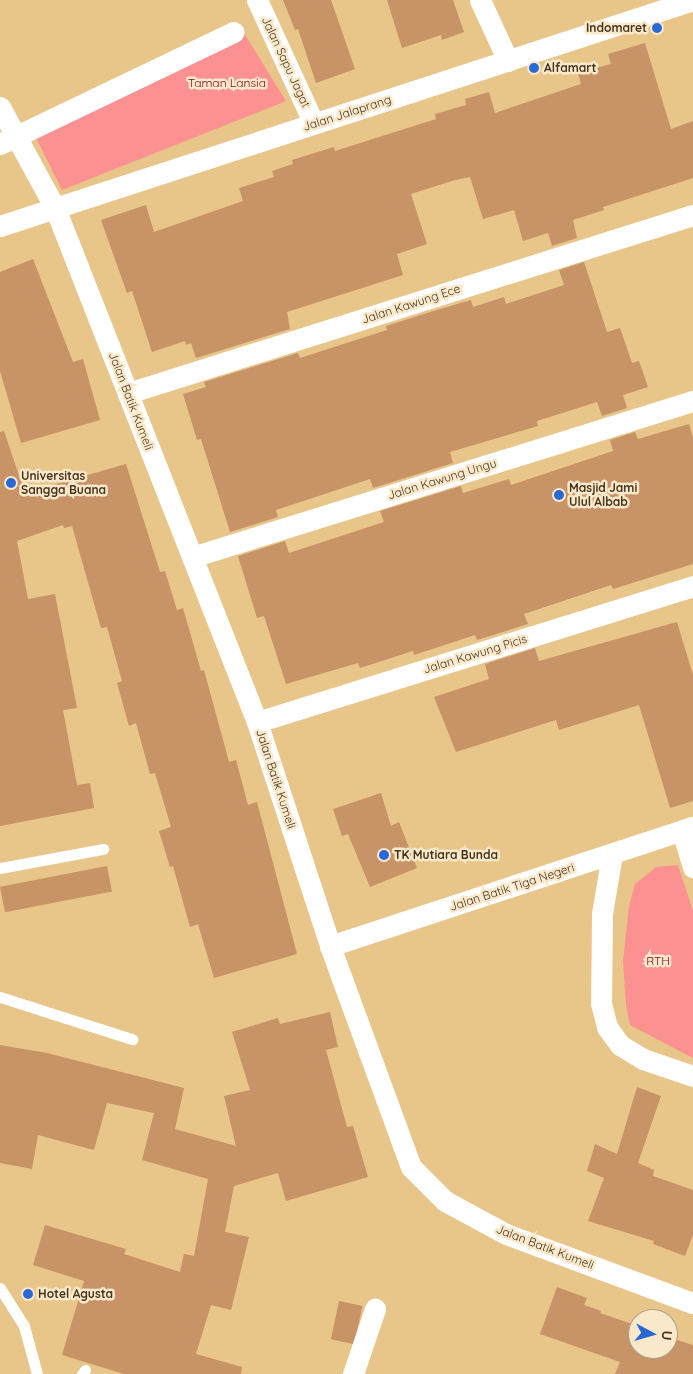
<!DOCTYPE html>
<html>
<head>
<meta charset="utf-8">
<style>
  body { margin:0 }
  #map { position:relative; width:693px; height:1374px; overflow:hidden; background:#e8c588; font-family:Quicksand,sans-serif }
  div>[style] { position:absolute }
  .green>* { inset:0; background:#fb9191 }
  .building>* { inset:0; background:#c89366; transform-origin:0 0 }
  .lane>* { height:11px; margin:-5.5px; padding:0 5.5px; transform-origin:5.5px; border-radius:5.5px; background:#fff }
  .street>* { height:21px; margin:-10.5px; padding:0 10.5px; transform-origin:10.5px; border-radius:10.5px; background:#fff }
  .dots>* { width:14px; height:14px; translate:-50% -50%; box-sizing:border-box; border:2px solid #fae8ca; border-radius:50% }
  span { translate:-50% -50%; white-space:nowrap; text-align:center; line-height:1.15; -webkit-text-stroke:5px #fae8ca; paint-order:stroke }
  .poi-label { font-size:12px; color:#44351c; font-weight:700 }
  .right { translate:-100% -50%; text-align:right }
  .left { translate:0 -50%; text-align:left }
  .street-label { font-size:12px; color:#44351c }
  .park-label { font-size:12px; color:#8b0721 }
  .north { position:absolute; left:628px; top:1309px; width:50px; height:50px; box-sizing:border-box; background:#fae8ca; border:1px solid #b1a084; border-radius:50%; rotate:96deg; font-size:14px; font-weight:700; line-height:20px; text-align:center; color:#44351c }
  .north::after { content:''; display:block; margin:auto; width:18px; height:22px; background:#2969d6; clip-path:polygon(50% 0,100% 100%,50% 72%,0 100%) }
</style>
</head>
<body>
<div id="map">
  <div class="green">
    <div style="clip-path:polygon(244px 33px,286px 101px,62px 190px,32px 130px)"></div>
    <div style="clip-path:polygon(678px 865px,693px 911px,693px 1058px,630px 1025px,626px 1005px,623px 961px,629px 906px,635px 884px,656px 867px)"></div>
  </div>
  <div class="building">
    <div style="clip-path:polygon(283px 0,331px 0,355px 69px,316px 83px,298px 29px,295px 30px)"></div>
    <div style="clip-path:polygon(387px 0,453px 0,464px 32px,442px 40px,441px 35px,402px 48px)"></div>
    <div style="clip-path:polygon(645px 43px,671px 129px,693px 121px,693px 178px,603px 207px,604px 210px,573px 220px,577px 238px,552px 246px,548px 233px,523px 241px,514px 210px,483px 219px,470px 177px,455px 180px,411px 194px,427px 244px,397px 254px,403px 275px,287px 312px,290px 329px,196px 358px,191px 343px,186px 345px,185px 341px,152px 352px,132px 291px,127px 293px,101px 220px,146px 205px,154px 232px,243px 201px,239px 188px,274px 177px,272px 171px,293px 164px,292px 160px,334px 147px,335px 151px,436px 119px,435px 114px,466px 105px,465px 99px,489px 92px,495px 113px,581px 84px,578px 73px,611px 64px,608px 54px)"></div>
    <div style="clip-path:polygon(33px 259px,73px 362px,83px 359px,100px 420px,21px 443px,0 371px,0 272px)"></div>
    <div style="clip-path:polygon(584px 262px,607px 332px,620px 328px,632px 363px,639px 361px,648px 387px,623px 395px,627px 408px,602px 416px,597px 402px,537px 421px,538px 426px,450px 452px,453px 463px,373px 488px,370px 479px,276px 510px,278px 517px,230px 532px,201px 439px,197px 440px,183px 394px,206px 387px,204px 382px,298px 353px,300px 358px,387px 330px,386px 326px,440px 309px,471px 300px,473px 307px,504px 297px,506px 304px,564px 285px,559px 270px)"></div>
    <div style="clip-path:polygon(689px 424px,693px 438px,693px 564px,613px 589px,611px 585px,524px 614px,528px 624px,477px 640px,475px 635px,414px 655px,413px 651px,360px 668px,358px 663px,286px 684px,264px 616px,257px 618px,238px 556px,285px 541px,289px 553px,384px 522px,380px 511px,461px 486px,463px 493px,509px 479px,511px 485px,613px 451px,610px 440px,635px 432px,638px 439px)"></div>
    <div style="clip-path:polygon(4px 431px,25px 493px,126px 464px,160px 572px,165px 571px,177px 610px,183px 608px,201px 671px,204px 670px,229px 762px,236px 760px,248px 805px,257px 802px,297px 954px,214px 978px,198px 924px,190px 927px,173px 866px,170px 867px,159px 831px,171px 827px,155px 773px,150px 774px,136px 723px,129px 726px,117px 683px,122px 681px,107px 627px,101px 628px,72px 526px,64px 528px,63px 525px,17px 541px,28px 599px,55px 594px,77px 708px,63px 710px,77px 785px,90px 783px,94px 808px,0 826px,0 432px)"></div>
    <div style="clip-path:polygon(677px 622px,693px 675px,693px 801px,670px 808px,639px 705px,559px 730px,556px 720px,456px 752px,434px 697px,489px 679px,485px 664px,535px 648px,539px 661px)"></div>
    <div style="clip-path:polygon(381px 793px,391px 826px,399px 822px,417px 868px,370px 887px,348px 834px,342px 836px,333px 809px)"></div>
    <div style="left:107px;top:866px;width:26px;height:109px;rotate:79deg"></div>
    <div style="clip-path:polygon(330px 1012px,338px 1047px,326px 1050px,347px 1127px,353px 1126px,368px 1177px,286px 1201px,278px 1173px,234px 1186px,225px 1232px,249px 1237px,231px 1310px,211px 1305px,196px 1354px,242px 1367px,241px 1374px,124px 1374px,62px 1355px,84px 1281px,33px 1265px,45px 1225px,126px 1249px,124px 1254px,180px 1272px,184px 1254px,194px 1256px,208px 1179px,142px 1160px,154px 1113px,107px 1103px,94px 1150px,38px 1135px,32px 1169px,0 1163px,0 1045px,47px 1053px,184px 1088px,175px 1129px,236px 1146px,224px 1096px,250px 1090px,232px 1032px,278px 1018px,280px 1024px)"></div>
    <div style="clip-path:polygon(637px 1087px,661px 1096px,638px 1163px,654px 1170px,653px 1176px,693px 1190px,693px 1235px,685px 1256px,653px 1244px,654px 1241px,588px 1221px,604px 1178px,587px 1171px,595px 1144px,617px 1154px)"></div>
    <div style="clip-path:polygon(557px 1287px,587px 1298px,584px 1305px,601px 1311px,600px 1313px,638px 1326px,638px 1349px,668px 1349px,668px 1337px,693px 1345px,693px 1374px,615px 1374px,620px 1362px,540px 1334px)"></div>
    <div style="left:339px;top:1301px;width:24px;height:39px;rotate:12deg"></div>
  </div>
  <div class="lane">
    <div style="left:0;top:868px;width:105px;rotate:-10.5deg"></div>
    <div style="left:0;top:997px;width:139px;rotate:17.7deg"></div>
    <div style="left:0;top:1288px;width:45px;rotate:57.7deg"></div>
    <div style="left:24px;top:1326px;width:50px;rotate:74.8deg"></div>
    <div style="left:82px;top:1374px;width:5px;rotate:-53deg"></div>
  </div>
  <div class="street">
    <div style="left:257px;top:0;width:136px;rotate:65.3deg"></div>
    <div style="left:480px;top:0;width:67px;rotate:65.3deg"></div>
    <div style="left:0;top:107px;width:115px;rotate:61.4deg"></div>
    <div style="left:55px;top:208px;width:552px;rotate:68.55deg"></div>
    <div style="left:257px;top:722px;width:236px;rotate:71.9deg"></div>
    <div style="left:330px;top:946px;width:235px;rotate:69.9deg"></div>
    <div style="left:411px;top:1167px;width:48px;rotate:45deg"></div>
    <div style="left:445px;top:1201px;width:69px;rotate:28.4deg"></div>
    <div style="left:506px;top:1234px;width:199px;rotate:20.3deg"></div>
    <div style="left:0;top:144px;width:259px;rotate:-25.6deg"></div>
    <div style="left:0;top:226px;width:729px;rotate:-18.06deg"></div>
    <div style="left:128px;top:393px;width:592px;rotate:-17.49deg"></div>
    <div style="left:192px;top:557px;width:525px;rotate:-17.3deg"></div>
    <div style="left:257px;top:722px;width:457px;rotate:-17.3deg"></div>
    <div style="left:682px;top:831px;width:38px;rotate:73deg"></div>
    <div style="left:612px;top:854px;width:61px;rotate:99.5deg"></div>
    <div style="left:602px;top:914px;width:89px;rotate:90.6deg"></div>
    <div style="left:601px;top:1003px;width:25px;rotate:76deg"></div>
    <div style="left:607px;top:1027px;width:22px;rotate:54deg"></div>
    <div style="left:620px;top:1045px;width:27px;rotate:31deg"></div>
    <div style="left:643px;top:1059px;width:53px;rotate:18.8deg"></div>
    <div style="left:330px;top:946px;width:382px;rotate:-18.2deg"></div>
    <div style="left:353px;top:1374px;width:69px;rotate:-71.3deg"></div>
  </div>
  <div class="dots">
    <div style="left:657px;top:28px;background:#2969d6"></div>
    <div style="left:534px;top:68px;background:#2969d6"></div>
    <div style="left:11px;top:483px;background:#2969d6"></div>
    <div style="left:559px;top:495px;background:#2969d6"></div>
    <div style="left:384px;top:855px;background:#2969d6"></div>
    <div style="left:28px;top:1294px;background:#2969d6"></div>
  </div>
  <div class="poi-label">
    <span class="right" style="left:647px;top:28px">Indomaret</span>
    <span class="left" style="left:544px;top:68px">Alfamart</span>
    <span class="left" style="left:21px;top:483px">Universitas<br>Sangga Buana</span>
    <span class="left" style="left:569px;top:495px">Masjid Jami<br>Ulul Albab</span>
    <span class="left" style="left:394px;top:855px">TK Mutiara Bunda</span>
    <span class="left" style="left:38px;top:1294px">Hotel Agusta</span>
  </div>
  <div class="street-label">
    <span style="left:286px;top:62px;rotate:65deg">Jalan Sapu Jagat</span>
    <span style="left:347px;top:113px;rotate:-18deg">Jalan Jalaprang</span>
    <span style="left:411px;top:304px;rotate:-18deg">Jalan Kawung Ece</span>
    <span style="left:131px;top:401px;rotate:69deg">Jalan Batik Kumeli</span>
    <span style="left:442px;top:479px;rotate:-17deg">Jalan Kawung Ungu</span>
    <span style="left:475px;top:654px;rotate:-17deg">Jalan Kawung Picis</span>
    <span style="left:276px;top:779px;rotate:72deg">Jalan Batik Kumeli</span>
    <span style="left:512px;top:887px;rotate:-18deg">Jalan Batik Tiga Negeri</span>
    <span style="left:545px;top:1247px;rotate:21deg">Jalan Batik Kumeli</span>
  </div>
  <div class="park-label">
    <span style="left:227px;top:83px">Taman Lansia</span>
    <span style="left:658px;top:961px">RTH</span>
  </div>
  <div class="north">U</div>
</div>
</body>
</html>
